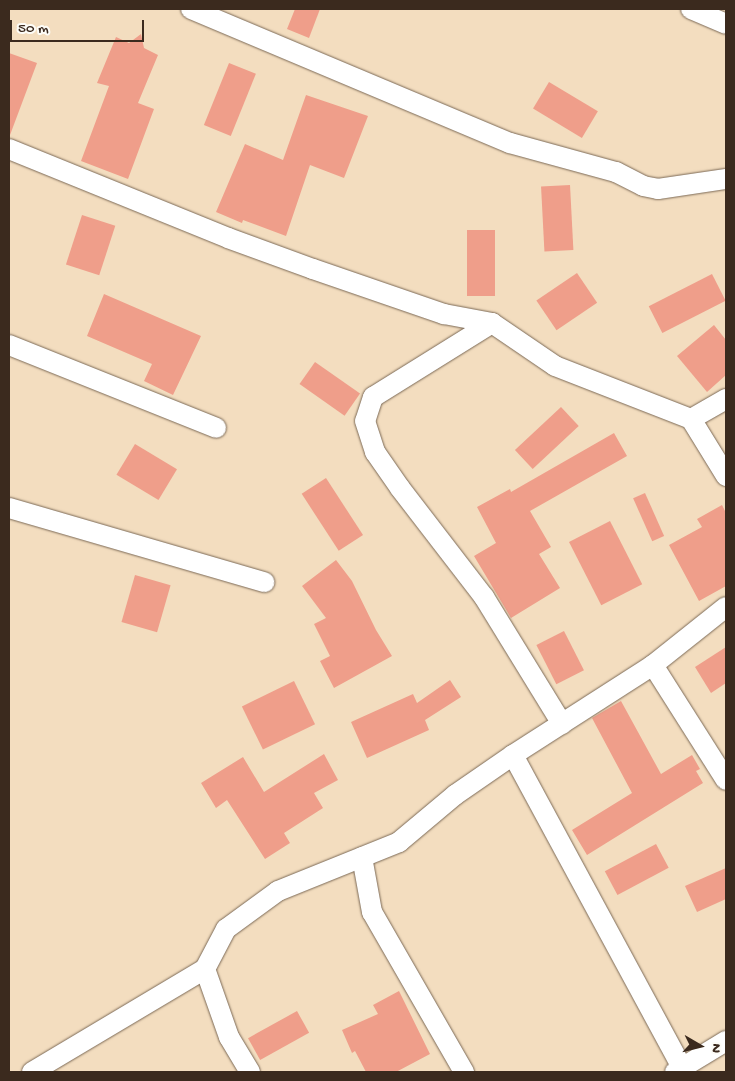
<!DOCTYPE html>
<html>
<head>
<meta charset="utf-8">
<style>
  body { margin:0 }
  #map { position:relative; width:735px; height:1081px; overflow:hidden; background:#f3ddbf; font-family:"Gochi Hand",sans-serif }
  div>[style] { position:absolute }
  .building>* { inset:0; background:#ef9e8a; transform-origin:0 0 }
  .roads { filter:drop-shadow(0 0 1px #7b6956) drop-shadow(0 0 1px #7b6956) }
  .minor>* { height:20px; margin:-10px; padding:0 10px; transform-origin:10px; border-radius:10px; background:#fff }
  span { translate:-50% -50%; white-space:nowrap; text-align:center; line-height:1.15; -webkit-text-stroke:4px #fdfcf7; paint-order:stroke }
  .frame { position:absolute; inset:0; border:10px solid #3b2a1e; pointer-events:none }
  .north { position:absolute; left:675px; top:1021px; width:50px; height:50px; -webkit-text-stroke:4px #fdfcf7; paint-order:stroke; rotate:98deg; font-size:14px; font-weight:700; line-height:20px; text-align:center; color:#3b2a1e }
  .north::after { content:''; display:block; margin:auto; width:18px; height:22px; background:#3b2a1e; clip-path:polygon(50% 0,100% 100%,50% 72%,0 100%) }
  .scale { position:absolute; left:10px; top:20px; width:134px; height:22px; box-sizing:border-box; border:2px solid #3b2a1e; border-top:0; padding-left:6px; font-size:15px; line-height:18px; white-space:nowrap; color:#3b2a1e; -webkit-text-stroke:4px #fdfcf7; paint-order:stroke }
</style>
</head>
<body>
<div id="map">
  <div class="building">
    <div style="clip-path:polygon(295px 9px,320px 9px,309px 38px,287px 29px)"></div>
    <div style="clip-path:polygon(141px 34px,144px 48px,158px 55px,138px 103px,154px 109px,128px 179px,81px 161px,109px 86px,97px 83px,116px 37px,129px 43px)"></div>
    <div style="clip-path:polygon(9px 53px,37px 63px,10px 135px,9px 134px)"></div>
    <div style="left:229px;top:63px;width:29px;height:67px;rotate:22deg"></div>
    <div style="left:549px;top:82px;width:57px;height:31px;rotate:31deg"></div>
    <div style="clip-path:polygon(306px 95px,368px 116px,344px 178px,310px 165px,286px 236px,243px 220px,242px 223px,216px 212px,245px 144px,283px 160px)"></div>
    <div style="left:570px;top:185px;width:65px;height:29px;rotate:87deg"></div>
    <div style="left:82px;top:215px;width:35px;height:52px;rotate:18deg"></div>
    <div style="left:467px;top:230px;width:28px;height:66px"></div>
    <div style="left:577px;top:273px;width:36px;height:49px;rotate:56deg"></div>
    <div style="left:712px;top:274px;width:30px;height:71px;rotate:63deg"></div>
    <div style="clip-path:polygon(104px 294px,201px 336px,173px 395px,144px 381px,152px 364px,87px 336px)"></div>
    <div style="clip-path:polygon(714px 325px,726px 340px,726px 375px,707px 392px,677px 356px)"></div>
    <div style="left:315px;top:362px;width:55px;height:27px;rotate:35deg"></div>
    <div style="left:561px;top:407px;width:26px;height:63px;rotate:47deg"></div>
    <div style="clip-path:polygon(614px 433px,627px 456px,530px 511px,551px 547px,539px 554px,560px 588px,511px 618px,474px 556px,496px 543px,477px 507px,510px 489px,511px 492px)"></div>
    <div style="left:135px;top:444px;width:49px;height:36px;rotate:31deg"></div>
    <div style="left:326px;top:478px;width:68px;height:29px;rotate:57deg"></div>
    <div style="left:645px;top:493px;width:47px;height:13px;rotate:66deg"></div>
    <div style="clip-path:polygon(722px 505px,726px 513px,726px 586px,699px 601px,669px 545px,702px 527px,697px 519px)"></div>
    <div style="left:610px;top:521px;width:71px;height:46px;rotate:63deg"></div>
    <div style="clip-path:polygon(336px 560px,352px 581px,376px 630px,392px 656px,334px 688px,320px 661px,330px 656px,314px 624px,326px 618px,302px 586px)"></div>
    <div style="left:135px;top:575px;width:37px;height:49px;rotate:16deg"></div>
    <div style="left:564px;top:631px;width:44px;height:31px;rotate:63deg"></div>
    <div style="clip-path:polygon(726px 647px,726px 683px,711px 693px,695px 667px)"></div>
    <div style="clip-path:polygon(450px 680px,461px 697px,425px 720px,429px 730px,367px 758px,351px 722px,413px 694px,417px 703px)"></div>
    <div style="left:294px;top:681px;width:48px;height:58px;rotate:64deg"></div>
    <div style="clip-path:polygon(621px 701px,661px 774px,692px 755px,700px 769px,696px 771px,703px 783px,587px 855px,572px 830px,632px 793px,592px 718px)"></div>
    <div style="clip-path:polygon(324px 754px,338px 780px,314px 793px,323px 808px,284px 833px,290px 843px,265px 859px,227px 800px,216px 808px,201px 783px,243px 757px,264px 792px)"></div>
    <div style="left:656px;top:844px;width:27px;height:58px;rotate:62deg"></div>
    <div style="clip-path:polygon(726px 868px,726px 899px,697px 912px,685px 886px)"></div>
    <div style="clip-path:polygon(399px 991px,430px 1054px,396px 1072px,366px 1072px,355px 1051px,352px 1053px,342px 1030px,378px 1014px,373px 1005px)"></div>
    <div style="left:297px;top:1011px;width:25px;height:56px;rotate:61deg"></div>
  </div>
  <div class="roads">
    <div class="minor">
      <div style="left:191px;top:9px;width:346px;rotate:22.8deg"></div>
      <div style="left:510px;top:143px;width:110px;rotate:15.3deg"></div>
      <div style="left:616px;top:172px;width:30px;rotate:27deg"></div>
      <div style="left:643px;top:186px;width:15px;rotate:11deg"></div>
      <div style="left:658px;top:189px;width:69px;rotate:-8.4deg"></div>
      <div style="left:691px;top:9px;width:38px;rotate:23deg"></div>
      <div style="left:9px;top:149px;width:236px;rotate:22.1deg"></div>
      <div style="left:228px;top:238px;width:90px;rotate:20deg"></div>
      <div style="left:313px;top:269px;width:139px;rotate:19deg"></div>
      <div style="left:444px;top:314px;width:49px;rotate:10.6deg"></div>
      <div style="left:492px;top:323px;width:76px;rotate:34.3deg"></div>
      <div style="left:555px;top:366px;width:146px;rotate:21.3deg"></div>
      <div style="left:492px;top:323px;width:140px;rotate:148.1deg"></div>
      <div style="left:373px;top:397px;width:25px;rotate:108deg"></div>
      <div style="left:365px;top:421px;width:33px;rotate:72deg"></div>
      <div style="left:375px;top:452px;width:44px;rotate:55.2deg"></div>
      <div style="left:400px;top:488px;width:138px;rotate:52.4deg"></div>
      <div style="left:484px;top:597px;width:149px;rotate:58.4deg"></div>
      <div style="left:9px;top:345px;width:223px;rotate:21.8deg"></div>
      <div style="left:726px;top:399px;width:40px;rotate:150.3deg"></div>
      <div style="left:691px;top:419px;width:67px;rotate:58.4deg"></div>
      <div style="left:9px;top:508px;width:266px;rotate:16.2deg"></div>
      <div style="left:653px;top:665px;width:136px;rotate:57.6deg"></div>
      <div style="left:513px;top:755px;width:356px;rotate:61.6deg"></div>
      <div style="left:362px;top:857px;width:56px;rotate:79.7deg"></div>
      <div style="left:372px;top:912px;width:185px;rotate:60.1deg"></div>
      <div style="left:32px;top:1072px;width:201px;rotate:-30.8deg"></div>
      <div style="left:250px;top:1072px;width:41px;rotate:-121deg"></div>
      <div style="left:229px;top:1037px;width:72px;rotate:-109.4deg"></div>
      <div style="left:205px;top:969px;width:45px;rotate:-62.3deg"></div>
      <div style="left:226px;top:929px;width:64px;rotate:-36.2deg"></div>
      <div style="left:278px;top:891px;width:131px;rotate:-22deg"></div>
      <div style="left:399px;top:842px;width:73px;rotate:-40deg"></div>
      <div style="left:455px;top:795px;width:70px;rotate:-34.6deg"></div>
      <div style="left:513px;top:755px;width:166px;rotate:-32.7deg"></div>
      <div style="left:653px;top:665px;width:93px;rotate:-38.5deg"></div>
      <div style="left:675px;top:1072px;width:60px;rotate:-31.3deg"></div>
    </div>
  </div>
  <div class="frame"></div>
  <div class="north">N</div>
  <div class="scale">50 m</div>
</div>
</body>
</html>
